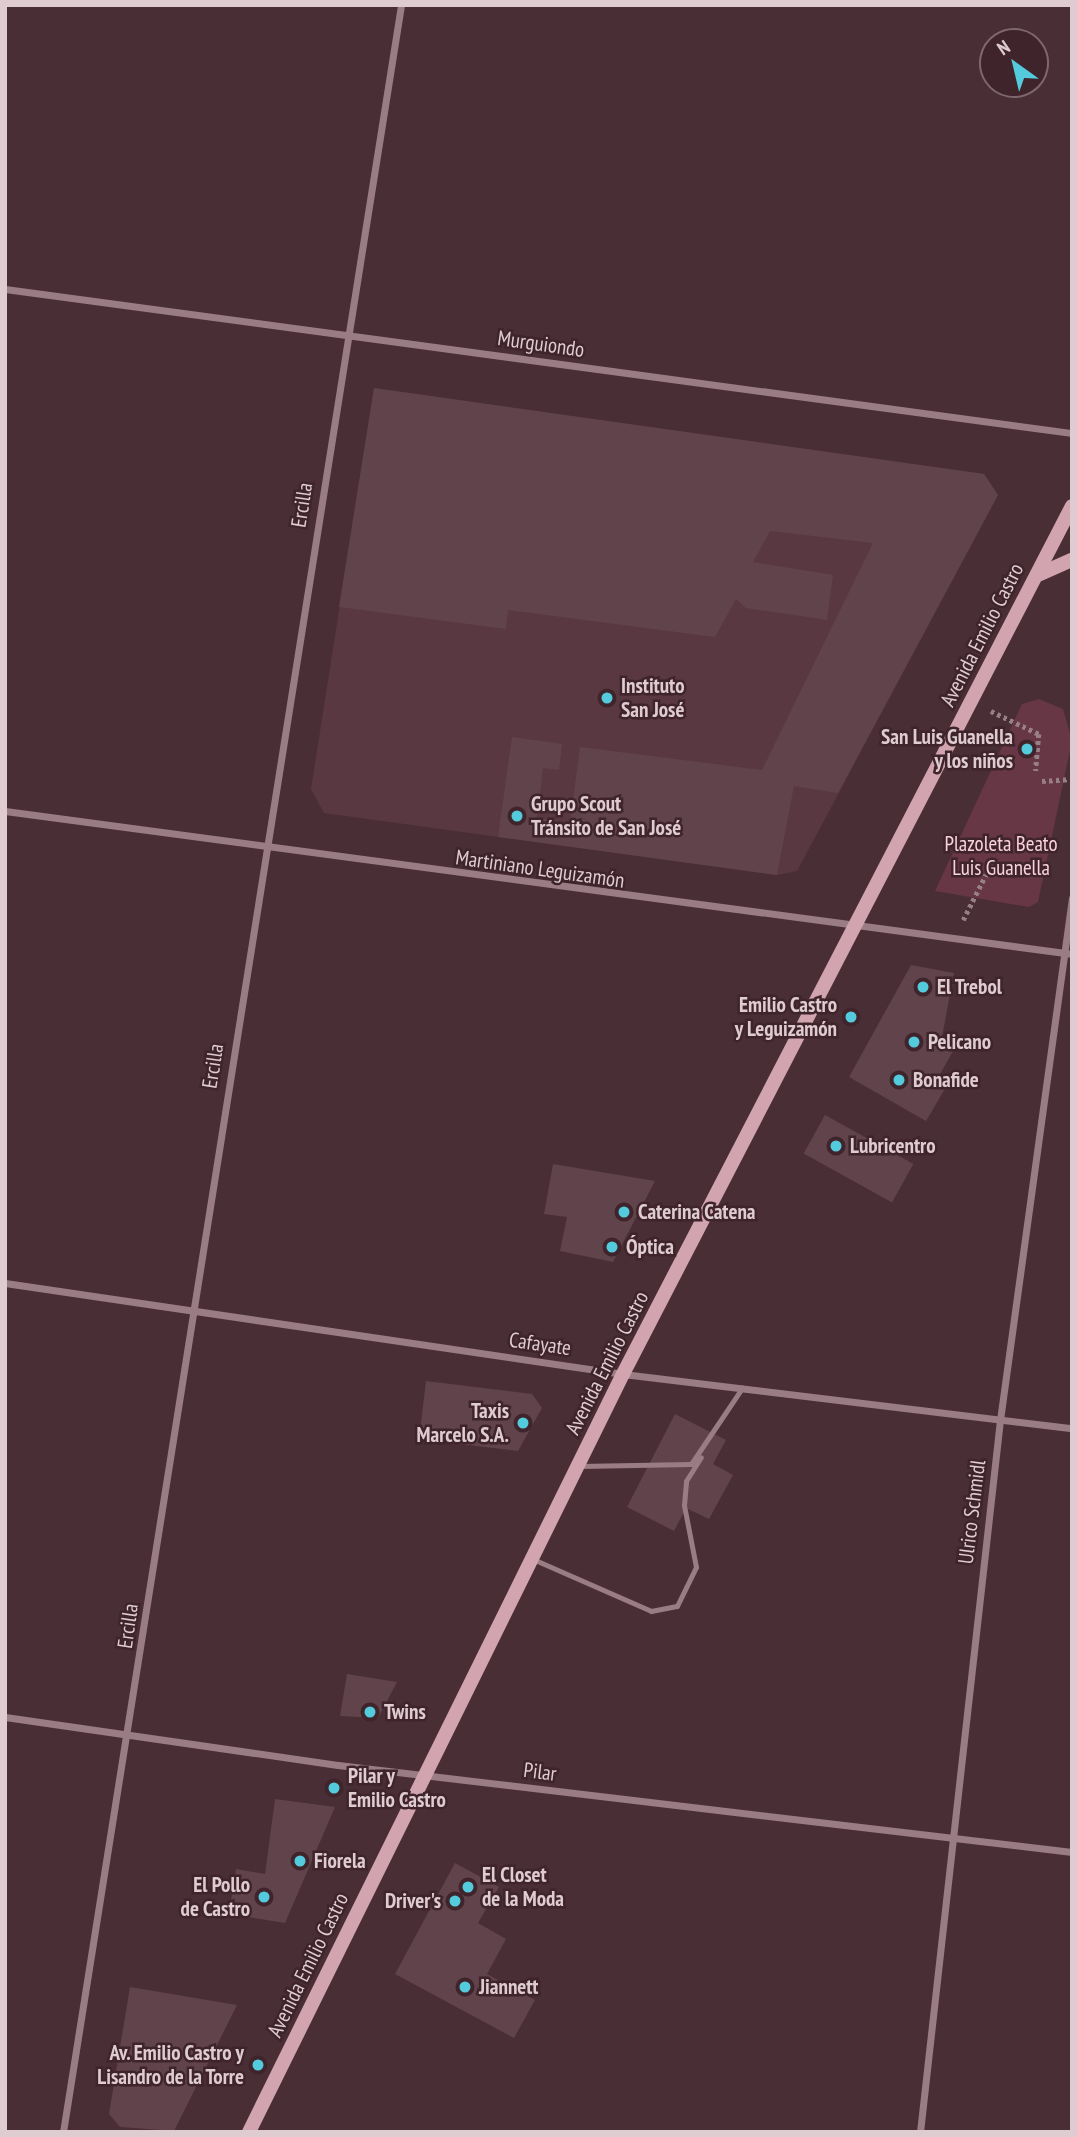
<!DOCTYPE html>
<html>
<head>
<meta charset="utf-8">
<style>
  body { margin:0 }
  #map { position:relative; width:1077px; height:2137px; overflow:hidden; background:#4a2e36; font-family:"PT Sans Narrow",sans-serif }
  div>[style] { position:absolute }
  .built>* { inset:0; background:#5a3842 }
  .green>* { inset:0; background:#673746 }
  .building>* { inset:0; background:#60434b; transform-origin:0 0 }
  .path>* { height:4.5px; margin-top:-2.25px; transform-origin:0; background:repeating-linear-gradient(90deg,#967f85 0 3.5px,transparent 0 7px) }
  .service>* { height:5px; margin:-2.5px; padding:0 2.5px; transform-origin:2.5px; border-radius:2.5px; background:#9a7d84 }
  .minor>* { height:7px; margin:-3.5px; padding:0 3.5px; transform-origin:3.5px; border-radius:3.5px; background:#9a7d84 }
  .secondary>* { height:14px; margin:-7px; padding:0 7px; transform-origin:7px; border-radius:7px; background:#d2a4b0 }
  .dots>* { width:19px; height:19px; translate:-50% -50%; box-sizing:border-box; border:4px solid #3f242c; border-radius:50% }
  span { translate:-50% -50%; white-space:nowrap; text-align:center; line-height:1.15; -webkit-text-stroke:5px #3f242c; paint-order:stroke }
  .street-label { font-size:21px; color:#deccd0 }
  .poi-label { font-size:21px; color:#deccd0; font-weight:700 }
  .left { translate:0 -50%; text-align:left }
  .right { translate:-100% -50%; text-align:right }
  .park-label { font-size:21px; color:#f9d2dc }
  .frame { position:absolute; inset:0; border:7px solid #deccd0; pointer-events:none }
  .north { position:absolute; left:979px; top:28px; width:70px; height:70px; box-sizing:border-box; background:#3f242c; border:2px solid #7f676e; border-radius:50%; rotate:326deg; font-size:19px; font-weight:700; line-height:28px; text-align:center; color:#deccd0 }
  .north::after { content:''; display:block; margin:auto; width:24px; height:32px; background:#54cadd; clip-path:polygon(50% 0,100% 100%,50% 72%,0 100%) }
</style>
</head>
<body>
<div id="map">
  <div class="built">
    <div style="clip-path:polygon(374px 388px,984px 474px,998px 495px,797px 871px,777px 875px,324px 813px,311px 789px)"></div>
  </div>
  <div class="green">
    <div style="clip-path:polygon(1039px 699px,1063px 709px,1072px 741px,1038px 902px,1029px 907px,935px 891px,1022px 704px)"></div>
  </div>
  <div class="building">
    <div style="clip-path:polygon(374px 388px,984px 474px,998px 495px,838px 793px,794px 786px,777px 875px,498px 837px,512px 737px,562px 744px,559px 770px,543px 768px,537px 818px,570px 823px,580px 747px,762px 770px,873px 543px,770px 531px,753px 562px,833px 575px,827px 620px,746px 608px,736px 599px,715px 637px,508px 610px,506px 629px,339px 607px)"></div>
    <div style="clip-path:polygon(911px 965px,954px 973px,942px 1037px,956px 1046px,939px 1076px,949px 1082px,926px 1121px,849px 1077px)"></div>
    <div style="left:825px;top:1115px;width:101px;height:44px;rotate:29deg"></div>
    <div style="clip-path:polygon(553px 1164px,655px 1181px,613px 1262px,560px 1251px,567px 1217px,544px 1214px)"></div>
    <div style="clip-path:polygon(426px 1381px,532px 1394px,542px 1408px,518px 1451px,419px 1439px)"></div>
    <div style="clip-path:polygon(675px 1414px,726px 1440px,713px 1464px,733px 1475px,709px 1519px,686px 1508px,674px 1531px,627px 1507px)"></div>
    <div style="clip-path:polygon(347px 1674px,397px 1682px,378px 1718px,340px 1716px)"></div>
    <div style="clip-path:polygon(275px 1799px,335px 1807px,285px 1923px,229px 1914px,236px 1869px,265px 1874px)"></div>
    <div style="clip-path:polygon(455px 1863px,499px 1887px,478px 1923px,506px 1939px,487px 1974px,535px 2000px,514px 2038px,395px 1974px)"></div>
    <div style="clip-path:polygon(130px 1987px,237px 2005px,174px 2131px,120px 2127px,109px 2114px)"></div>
  </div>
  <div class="path">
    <div style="left:991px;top:711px;width:53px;rotate:25.6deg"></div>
    <div style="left:1039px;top:734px;width:37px;rotate:95deg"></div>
    <div style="left:1042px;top:781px;width:30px;rotate:-4deg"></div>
    <div style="left:963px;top:920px;width:51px;rotate:-63.4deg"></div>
  </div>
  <div class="service">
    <div style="left:579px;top:1466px;width:112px;rotate:-1deg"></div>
    <div style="left:691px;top:1464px;width:92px;rotate:-56.1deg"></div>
    <div style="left:535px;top:1560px;width:127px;rotate:23.7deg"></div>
    <div style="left:651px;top:1611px;width:26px;rotate:-11deg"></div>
    <div style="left:677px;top:1606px;width:43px;rotate:-64deg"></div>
    <div style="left:696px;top:1567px;width:63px;rotate:-101deg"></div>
    <div style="left:684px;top:1505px;width:24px;rotate:-85deg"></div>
    <div style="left:686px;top:1481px;width:28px;rotate:-58deg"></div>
  </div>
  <div class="minor">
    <div style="left:5px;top:289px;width:1077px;rotate:7.69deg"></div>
    <div style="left:5px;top:811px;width:1077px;rotate:7.63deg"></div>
    <div style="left:5px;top:1283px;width:625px;rotate:8.38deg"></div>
    <div style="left:623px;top:1374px;width:452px;rotate:6.9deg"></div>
    <div style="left:5px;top:1717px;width:336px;rotate:8.2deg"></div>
    <div style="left:338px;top:1765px;width:739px;rotate:6.76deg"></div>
    <div style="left:63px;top:2132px;width:2154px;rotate:-80.97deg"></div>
    <div style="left:920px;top:2132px;width:716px;rotate:-83.59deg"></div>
    <div style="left:1000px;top:1420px;width:527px;rotate:-82.15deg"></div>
  </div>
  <div class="secondary">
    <div style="left:1040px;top:574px;width:35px;rotate:-24deg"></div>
    <div style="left:249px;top:2132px;width:845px;rotate:-63.74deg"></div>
    <div style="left:623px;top:1374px;width:977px;rotate:-62.65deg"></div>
  </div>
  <div class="dots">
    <div style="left:607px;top:698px;background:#54cadd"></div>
    <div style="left:1027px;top:749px;background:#54cadd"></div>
    <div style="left:517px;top:816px;background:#54cadd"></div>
    <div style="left:923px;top:987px;background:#54cadd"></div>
    <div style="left:851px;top:1017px;background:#54cadd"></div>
    <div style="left:914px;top:1042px;background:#54cadd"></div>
    <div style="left:899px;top:1080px;background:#54cadd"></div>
    <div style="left:836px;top:1146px;background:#54cadd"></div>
    <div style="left:624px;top:1212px;background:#54cadd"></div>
    <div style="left:612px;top:1247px;background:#54cadd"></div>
    <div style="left:523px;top:1423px;background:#54cadd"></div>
    <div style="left:370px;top:1712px;background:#54cadd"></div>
    <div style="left:334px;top:1788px;background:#54cadd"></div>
    <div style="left:300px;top:1861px;background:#54cadd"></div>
    <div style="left:468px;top:1887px;background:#54cadd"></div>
    <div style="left:264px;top:1897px;background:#54cadd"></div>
    <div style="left:455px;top:1901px;background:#54cadd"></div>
    <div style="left:465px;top:1987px;background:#54cadd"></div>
    <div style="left:258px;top:2065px;background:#54cadd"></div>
  </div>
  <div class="street-label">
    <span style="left:541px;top:344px;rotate:8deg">Murguiondo</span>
    <span style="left:302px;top:505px;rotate:-81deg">Ercilla</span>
    <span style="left:982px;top:635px;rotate:-63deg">Avenida Emilio Castro</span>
    <span style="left:540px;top:869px;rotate:8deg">Martiniano Leguizamón</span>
    <span style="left:213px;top:1066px;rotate:-81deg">Ercilla</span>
    <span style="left:540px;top:1344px;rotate:8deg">Cafayate</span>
    <span style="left:607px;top:1363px;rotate:-63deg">Avenida Emilio Castro</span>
    <span style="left:972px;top:1512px;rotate:-83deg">Ulrico Schmidl</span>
    <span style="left:128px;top:1626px;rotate:-82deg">Ercilla</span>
    <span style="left:540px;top:1772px;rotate:7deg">Pilar</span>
    <span style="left:308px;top:1965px;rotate:-64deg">Avenida Emilio Castro</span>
  </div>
  <div class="poi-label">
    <span class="left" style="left:621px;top:698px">Instituto<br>San José</span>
    <span class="right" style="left:1013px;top:749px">San Luis Guanella<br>y los niños</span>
    <span class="left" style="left:531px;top:816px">Grupo Scout<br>Tránsito de San José</span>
    <span class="left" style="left:937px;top:987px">El Trebol</span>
    <span class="right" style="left:837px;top:1017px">Emilio Castro<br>y Leguizamón</span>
    <span class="left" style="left:928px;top:1042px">Pelicano</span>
    <span class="left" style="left:913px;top:1080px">Bonafide</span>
    <span class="left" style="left:850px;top:1146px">Lubricentro</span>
    <span class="left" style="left:638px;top:1212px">Caterina Catena</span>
    <span class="left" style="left:626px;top:1247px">Óptica</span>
    <span class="right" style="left:509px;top:1423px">Taxis<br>Marcelo S.A.</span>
    <span class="left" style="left:384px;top:1712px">Twins</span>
    <span class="left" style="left:348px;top:1788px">Pilar y<br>Emilio Castro</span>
    <span class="left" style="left:314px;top:1861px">Fiorela</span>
    <span class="left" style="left:482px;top:1887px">El Closet<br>de la Moda</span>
    <span class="right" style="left:250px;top:1897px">El Pollo<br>de Castro</span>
    <span class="right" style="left:441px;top:1901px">Driver's</span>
    <span class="left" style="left:479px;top:1987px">Jiannett</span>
    <span class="right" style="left:244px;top:2065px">Av. Emilio Castro y<br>Lisandro de la Torre</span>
  </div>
  <div class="park-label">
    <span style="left:1001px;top:856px">Plazoleta Beato<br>Luis Guanella</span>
  </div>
  <div class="frame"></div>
  <div class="north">N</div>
</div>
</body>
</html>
